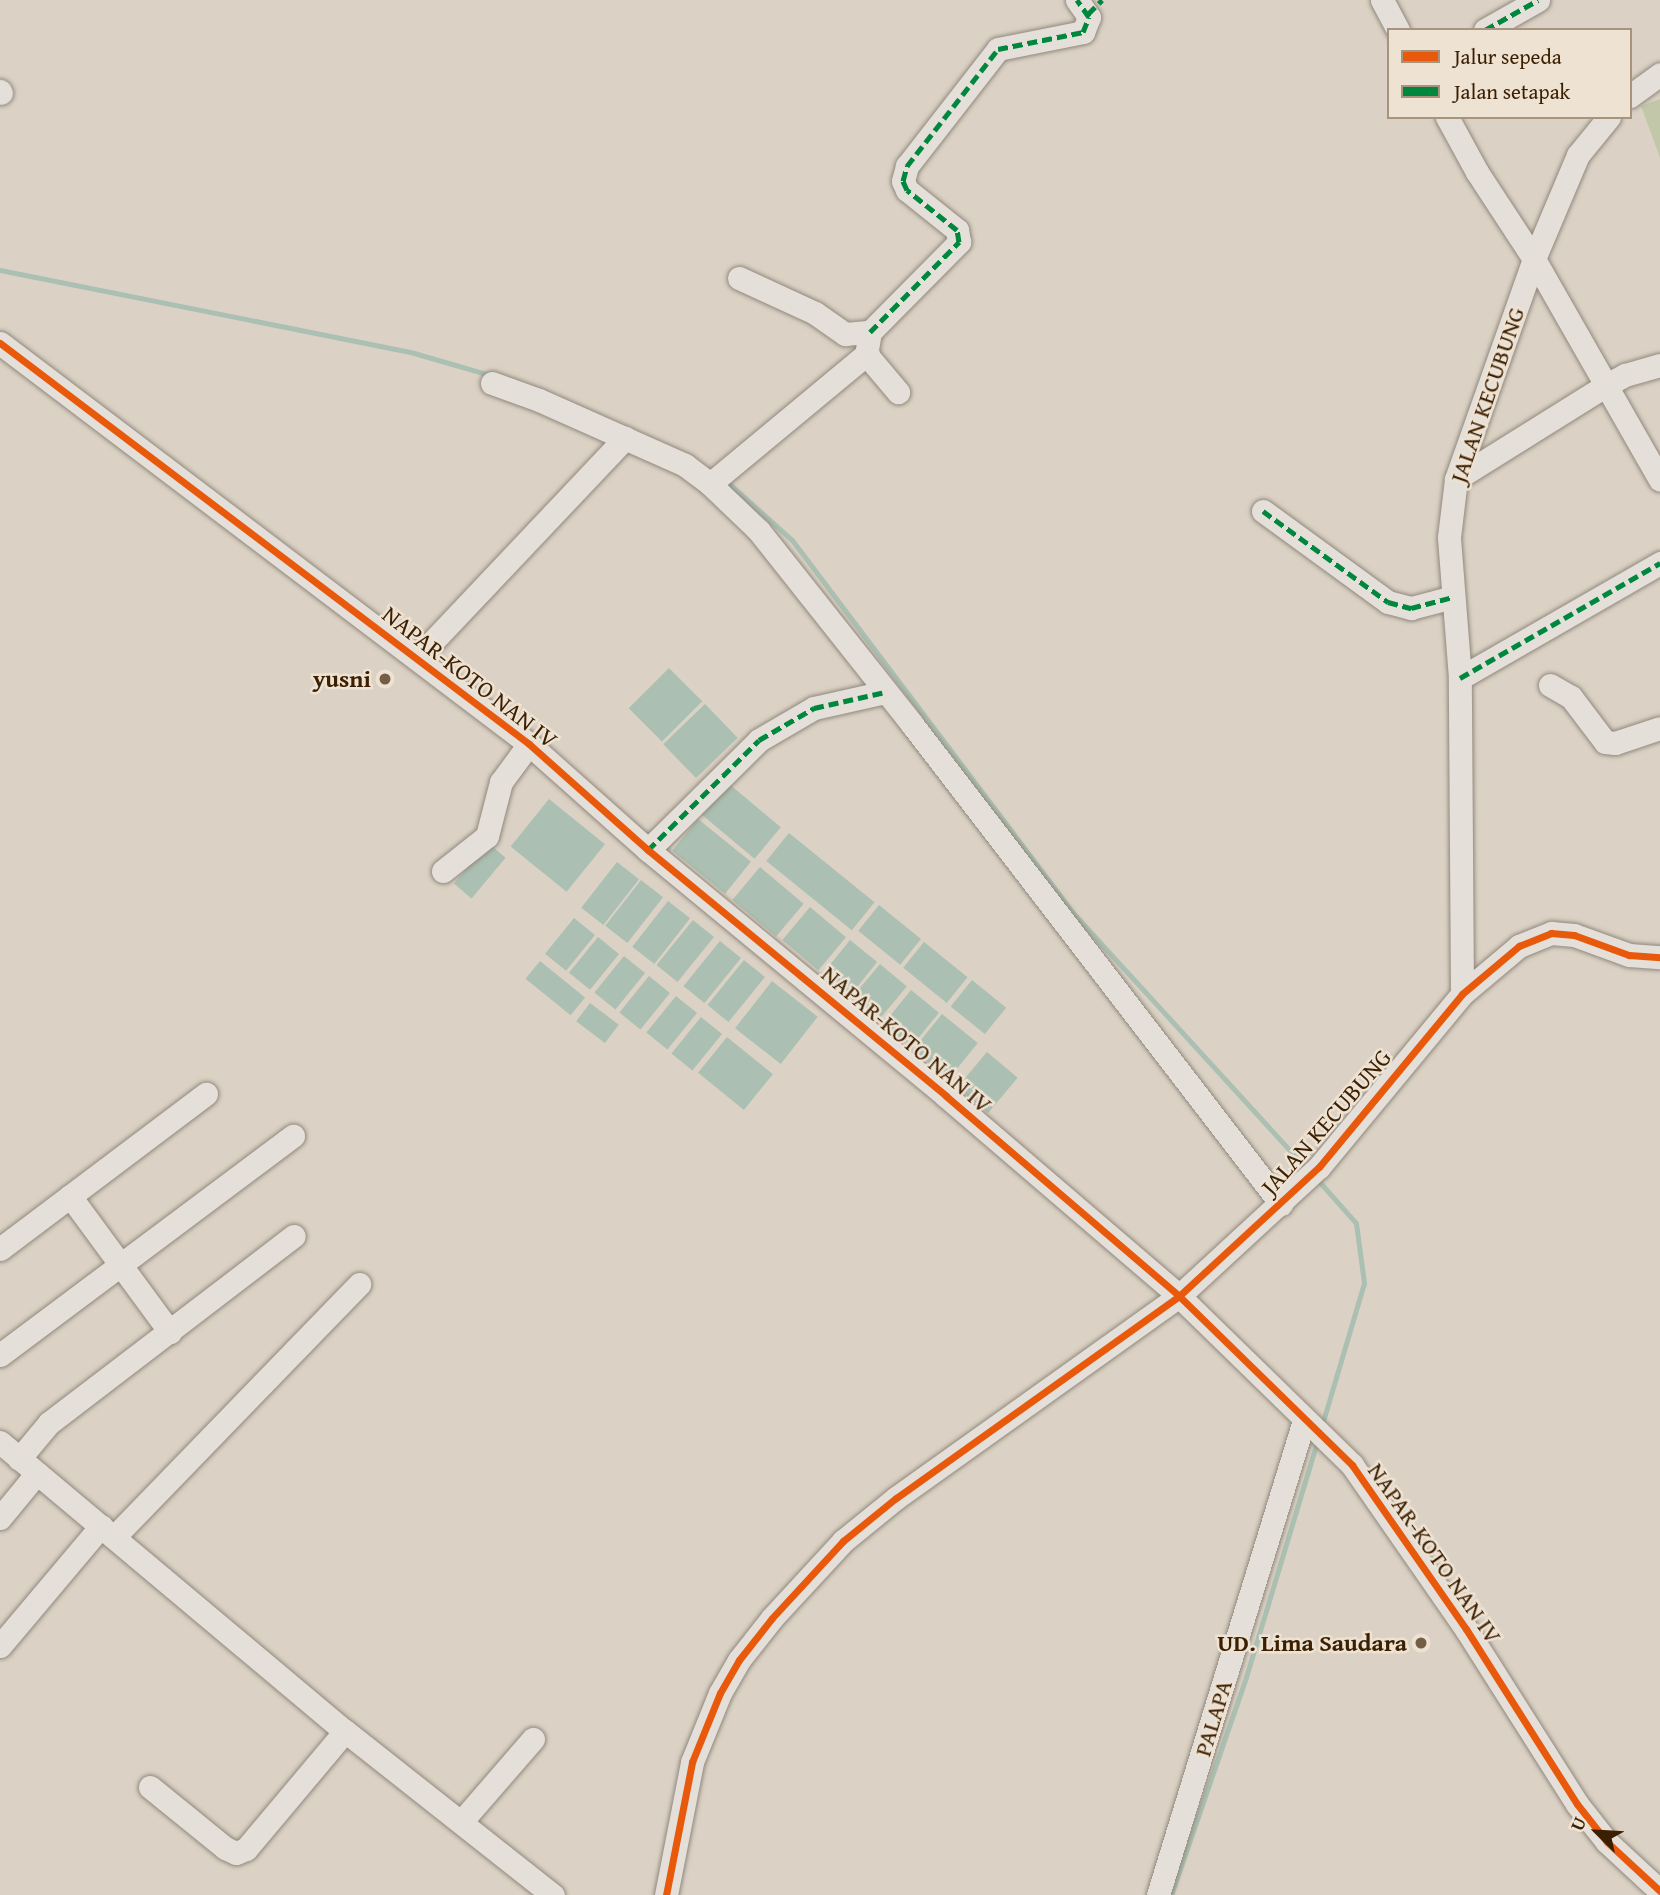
<!DOCTYPE html>
<html>
<head>
<meta charset="utf-8">
<style>
  body { margin:0 }
  #map { position:relative; width:1660px; height:1895px; overflow:hidden; background:#dbd2c5; font-family:"Gentium Book Plus",serif }
  div>[style] { position:absolute }
  .green>* { inset:0; background:#c3c7aa }
  .water>* { inset:0; background:#abc0b2; transform-origin:0 0 }
  .stream>* { height:5px; margin:-2.5px; padding:0 2.5px; transform-origin:2.5px; border-radius:2.5px; background:#abc0b2 }
  .roads { filter:drop-shadow(0 0 2px #91887d) drop-shadow(0 0 2px #91887d) }
  .minor>* { height:23px; margin:-11.5px; padding:0 11.5px; transform-origin:11.5px; border-radius:11.5px; background:#e4dfd9 }
  .quiet>* { height:5px; margin-top:-2.5px; transform-origin:0; background:repeating-linear-gradient(90deg,#00873e 0 10px,transparent 0 15px) }
  .cycleway>* { height:7px; margin:-3.5px; padding:0 3.5px; transform-origin:3.5px; border-radius:3.5px; background:#e8590c }
  .dots>* { width:19px; height:19px; translate:-50% -50%; box-sizing:border-box; border:4px solid #eee2d3; border-radius:50% }
  span { translate:-50% -50%; white-space:nowrap; text-align:center; line-height:1.15; -webkit-text-stroke:5px #eee2d3; paint-order:stroke }
  .street-label { font-size:24px; color:#3b1f02 }
  .poi-label { font-size:24px; color:#3b1f02; font-weight:700 }
  .right { translate:-100% -50%; text-align:right }
  .legend { position:absolute; left:1387px; top:28px; width:245px; height:91px; box-sizing:border-box; background:#eee2d3; border:2px solid #a6947f; margin:0; padding:9px 12px; list-style:none; font-size:21px; color:#3b1f02 }
  .legend li { display:flex; align-items:center; gap:14px; height:35px }
  .legend b { width:35px; border:2px solid #a6947f }
  .north { position:absolute; left:1562px; top:1797px; width:70px; height:70px; -webkit-text-stroke:5px #eee2d3; paint-order:stroke; rotate:294deg; font-size:19px; font-weight:700; line-height:28px; text-align:center; color:#3b1f02 }
  .north::after { content:''; display:block; margin:auto; width:24px; height:32px; background:#3b1f02; clip-path:polygon(50% 0,100% 100%,50% 72%,0 100%) }
</style>
</head>
<body>
<div id="map">
  <div class="green">
    <div style="clip-path:polygon(1660px 99px,1660px 158px,1641px 106px)"></div>
  </div>
  <div class="water">
    <div style="left:669px;top:668px;width:47px;height:57px;rotate:45deg"></div>
    <div style="left:705px;top:704px;width:47px;height:58px;rotate:46deg"></div>
    <div style="left:728px;top:783px;width:69px;height:41px;rotate:40deg"></div>
    <div style="left:549px;top:799px;width:72px;height:61px;rotate:39deg"></div>
    <div style="left:698px;top:819px;width:68px;height:41px;rotate:39deg"></div>
    <div style="left:789px;top:833px;width:110px;height:36px;rotate:39deg"></div>
    <div style="left:488px;top:843px;width:23px;height:53px;rotate:40deg"></div>
    <div style="left:617px;top:862px;width:28px;height:58px;rotate:38deg"></div>
    <div style="left:760px;top:867px;width:57px;height:43px;rotate:40deg"></div>
    <div style="left:641px;top:880px;width:28px;height:58px;rotate:38deg"></div>
    <div style="left:668px;top:901px;width:28px;height:58px;rotate:38deg"></div>
    <div style="left:879px;top:905px;width:54px;height:33px;rotate:39deg"></div>
    <div style="left:810px;top:907px;width:47px;height:43px;rotate:40deg"></div>
    <div style="left:574px;top:918px;width:27px;height:46px;rotate:39deg"></div>
    <div style="left:693px;top:920px;width:27px;height:58px;rotate:39deg"></div>
    <div style="left:598px;top:937px;width:27px;height:46px;rotate:39deg"></div>
    <div style="left:850px;top:940px;width:35px;height:43px;rotate:39deg"></div>
    <div style="left:720px;top:941px;width:27px;height:58px;rotate:39deg"></div>
    <div style="left:924px;top:942px;width:56px;height:33px;rotate:39deg"></div>
    <div style="left:624px;top:956px;width:27px;height:47px;rotate:39deg"></div>
    <div style="left:744px;top:960px;width:27px;height:58px;rotate:39deg"></div>
    <div style="left:540px;top:961px;width:58px;height:23px;rotate:39deg"></div>
    <div style="left:880px;top:964px;width:35px;height:44px;rotate:40deg"></div>
    <div style="left:649px;top:976px;width:27px;height:47px;rotate:39deg"></div>
    <div style="left:972px;top:980px;width:44px;height:34px;rotate:39deg"></div>
    <div style="left:772px;top:981px;width:58px;height:60px;rotate:38deg"></div>
    <div style="left:911px;top:990px;width:36px;height:44px;rotate:39deg"></div>
    <div style="left:676px;top:996px;width:27px;height:47px;rotate:39deg"></div>
    <div style="left:590px;top:1003px;width:36px;height:23px;rotate:37deg"></div>
    <div style="left:942px;top:1014px;width:46px;height:46px;rotate:39deg"></div>
    <div style="left:701px;top:1017px;width:27px;height:47px;rotate:39deg"></div>
    <div style="left:727px;top:1037px;width:59px;height:46px;rotate:39deg"></div>
    <div style="left:987px;top:1052px;width:40px;height:46px;rotate:40deg"></div>
  </div>
  <div class="stream">
    <div style="left:0;top:270px;width:422px;rotate:11.3deg"></div>
    <div style="left:414px;top:353px;width:82px;rotate:16.2deg"></div>
    <div style="left:724px;top:479px;width:91px;rotate:41.9deg"></div>
    <div style="left:792px;top:540px;width:468px;rotate:53deg"></div>
    <div style="left:1074px;top:914px;width:348px;rotate:47.6deg"></div>
    <div style="left:1316px;top:1178px;width:60px;rotate:48.4deg"></div>
    <div style="left:1356px;top:1223px;width:61px;rotate:82.4deg"></div>
    <div style="left:1364px;top:1283px;width:148px;rotate:106.5deg"></div>
    <div style="left:1171px;top:1895px;width:231px;rotate:-71deg"></div>
    <div style="left:1246px;top:1677px;width:245px;rotate:-73.2deg"></div>
  </div>
  <div class="roads">
    <div class="minor">
      <div style="left:1382px;top:0;width:34px;rotate:62deg"></div>
      <div style="left:1485px;top:30px;width:61px;rotate:-29.5deg"></div>
      <div style="left:0;top:91px;width:2px;rotate:63deg"></div>
      <div style="left:1630px;top:96px;width:37px;rotate:-36deg"></div>
      <div style="left:1447px;top:117px;width:63px;rotate:61.4deg"></div>
      <div style="left:1477px;top:172px;width:104px;rotate:56.8deg"></div>
      <div style="left:1534px;top:259px;width:254px;rotate:60.3deg"></div>
      <div style="left:739px;top:278px;width:84px;rotate:24.7deg"></div>
      <div style="left:815px;top:313px;width:37px;rotate:35deg"></div>
      <div style="left:845px;top:334px;width:25px;rotate:-5deg"></div>
      <div style="left:870px;top:332px;width:22px;rotate:100deg"></div>
      <div style="left:866px;top:354px;width:50px;rotate:49.9deg"></div>
      <div style="left:870px;top:332px;width:127px;rotate:-45.3deg"></div>
      <div style="left:959px;top:242px;width:12px;rotate:-99deg"></div>
      <div style="left:957px;top:230px;width:64px;rotate:-141.3deg"></div>
      <div style="left:907px;top:190px;width:10px;rotate:-114deg"></div>
      <div style="left:903px;top:181px;width:16px;rotate:-75deg"></div>
      <div style="left:907px;top:166px;width:148px;rotate:-52.1deg"></div>
      <div style="left:998px;top:49px;width:87px;rotate:-11.3deg"></div>
      <div style="left:1083px;top:32px;width:16px;rotate:-68deg"></div>
      <div style="left:1089px;top:17px;width:21px;rotate:-125deg"></div>
      <div style="left:0;top:343px;width:664px;rotate:37.16deg"></div>
      <div style="left:529px;top:744px;width:159px;rotate:41.7deg"></div>
      <div style="left:648px;top:850px;width:386px;rotate:39.5deg"></div>
      <div style="left:946px;top:1096px;width:307px;rotate:40.6deg"></div>
      <div style="left:1179px;top:1296px;width:242px;rotate:44.3deg"></div>
      <div style="left:1352px;top:1465px;width:200px;rotate:55.2deg"></div>
      <div style="left:1466px;top:1629px;width:207px;rotate:57.6deg"></div>
      <div style="left:1577px;top:1804px;width:48px;rotate:51.7deg"></div>
      <div style="left:1607px;top:1842px;width:72px;rotate:42.8deg"></div>
      <div style="left:492px;top:383px;width:50px;rotate:19.9deg"></div>
      <div style="left:539px;top:400px;width:160px;rotate:24deg"></div>
      <div style="left:685px;top:465px;width:31px;rotate:37deg"></div>
      <div style="left:710px;top:484px;width:68px;rotate:43.8deg"></div>
      <div style="left:759px;top:531px;width:245px;rotate:51.6deg"></div>
      <div style="left:911px;top:723px;width:607px;rotate:52.43deg"></div>
      <div style="left:1456px;top:479px;width:176px;rotate:-32deg"></div>
      <div style="left:1605px;top:386px;width:23px;rotate:-29deg"></div>
      <div style="left:1625px;top:375px;width:36px;rotate:-16deg"></div>
      <div style="left:710px;top:484px;width:205px;rotate:-39.7deg"></div>
      <div style="left:1263px;top:511px;width:155px;rotate:36.1deg"></div>
      <div style="left:1388px;top:602px;width:24px;rotate:15deg"></div>
      <div style="left:1411px;top:608px;width:43px;rotate:-14.7deg"></div>
      <div style="left:417px;top:658px;width:303px;rotate:-46.6deg"></div>
      <div style="left:1460px;top:678px;width:231px;rotate:-29.9deg"></div>
      <div style="left:1550px;top:685px;width:24px;rotate:30deg"></div>
      <div style="left:1571px;top:697px;width:56px;rotate:52.9deg"></div>
      <div style="left:1605px;top:742px;width:10px;rotate:6deg"></div>
      <div style="left:1615px;top:743px;width:47px;rotate:-18.4deg"></div>
      <div style="left:648px;top:850px;width:156px;rotate:-44.7deg"></div>
      <div style="left:759px;top:740px;width:64px;rotate:-30.2deg"></div>
      <div style="left:814px;top:708px;width:73px;rotate:-12.7deg"></div>
      <div style="left:443px;top:871px;width:56px;rotate:-38.5deg"></div>
      <div style="left:487px;top:836px;width:56px;rotate:-75.5deg"></div>
      <div style="left:501px;top:782px;width:47px;rotate:-53.6deg"></div>
      <div style="left:1462px;top:994px;width:316px;rotate:-90.4deg"></div>
      <div style="left:1460px;top:678px;width:141px;rotate:-94.5deg"></div>
      <div style="left:1449px;top:537px;width:58px;rotate:-83.1deg"></div>
      <div style="left:1456px;top:479px;width:233px;rotate:-70.5deg"></div>
      <div style="left:1534px;top:259px;width:113px;rotate:-67.1deg"></div>
      <div style="left:1578px;top:155px;width:49px;rotate:-50.8deg"></div>
      <div style="left:70px;top:1196px;width:169px;rotate:53.7deg"></div>
      <div style="left:0;top:1249px;width:258px;rotate:-37deg"></div>
      <div style="left:0;top:1355px;width:366px;rotate:-36.8deg"></div>
      <div style="left:0;top:1442px;width:450px;rotate:40deg"></div>
      <div style="left:345px;top:1731px;width:265px;rotate:38.3deg"></div>
      <div style="left:19px;top:1459px;width:47px;rotate:-50.2deg"></div>
      <div style="left:49px;top:1423px;width:308px;rotate:-37.4deg"></div>
      <div style="left:0;top:1518px;width:58px;rotate:-50.6deg"></div>
      <div style="left:115px;top:1536px;width:351px;rotate:-45.9deg"></div>
      <div style="left:0;top:1646px;width:157px;rotate:-49.9deg"></div>
      <div style="left:150px;top:1787px;width:97px;rotate:39.1deg"></div>
      <div style="left:225px;top:1848px;width:12px;rotate:24deg"></div>
      <div style="left:236px;top:1853px;width:11px;rotate:-22deg"></div>
      <div style="left:246px;top:1849px;width:154px;rotate:-50deg"></div>
      <div style="left:461px;top:1822px;width:110px;rotate:-49.1deg"></div>
      <div style="left:666px;top:1895px;width:136px;rotate:-78.9deg"></div>
      <div style="left:692px;top:1762px;width:74px;rotate:-67.9deg"></div>
      <div style="left:720px;top:1693px;width:38px;rotate:-60deg"></div>
      <div style="left:739px;top:1660px;width:53px;rotate:-51.8deg"></div>
      <div style="left:772px;top:1618px;width:105px;rotate:-47.3deg"></div>
      <div style="left:843px;top:1541px;width:68px;rotate:-39.1deg"></div>
      <div style="left:896px;top:1498px;width:348px;rotate:-35.5deg"></div>
      <div style="left:1179px;top:1296px;width:190px;rotate:-42.7deg"></div>
      <div style="left:1319px;top:1167px;width:224px;rotate:-50.4deg"></div>
      <div style="left:1462px;top:994px;width:75px;rotate:-40.1deg"></div>
      <div style="left:1519px;top:946px;width:35px;rotate:-22deg"></div>
      <div style="left:1551px;top:933px;width:23px;rotate:5deg"></div>
      <div style="left:1574px;top:935px;width:59px;rotate:20deg"></div>
      <div style="left:1629px;top:955px;width:31px;rotate:4deg"></div>
      <div style="left:1158px;top:1895px;width:497px;rotate:-72.9deg"></div>
    </div>
  </div>
  <div class="quiet">
    <div style="left:1088px;top:14px;width:20px;rotate:-45deg"></div>
    <div style="left:1485px;top:30px;width:61px;rotate:-29.5deg"></div>
    <div style="left:870px;top:332px;width:127px;rotate:-45.3deg"></div>
    <div style="left:959px;top:242px;width:12px;rotate:-99deg"></div>
    <div style="left:957px;top:230px;width:64px;rotate:-141.3deg"></div>
    <div style="left:907px;top:190px;width:10px;rotate:-114deg"></div>
    <div style="left:903px;top:181px;width:16px;rotate:-75deg"></div>
    <div style="left:907px;top:166px;width:148px;rotate:-52.1deg"></div>
    <div style="left:998px;top:49px;width:87px;rotate:-11.3deg"></div>
    <div style="left:1083px;top:32px;width:16px;rotate:-68deg"></div>
    <div style="left:1089px;top:17px;width:21px;rotate:-125deg"></div>
    <div style="left:1263px;top:511px;width:155px;rotate:36.1deg"></div>
    <div style="left:1388px;top:602px;width:24px;rotate:15deg"></div>
    <div style="left:1411px;top:608px;width:43px;rotate:-14.7deg"></div>
    <div style="left:1460px;top:678px;width:231px;rotate:-29.9deg"></div>
    <div style="left:648px;top:850px;width:156px;rotate:-44.7deg"></div>
    <div style="left:759px;top:740px;width:64px;rotate:-30.2deg"></div>
    <div style="left:814px;top:708px;width:73px;rotate:-12.7deg"></div>
  </div>
  <div class="cycleway">
    <div style="left:0;top:343px;width:664px;rotate:37.16deg"></div>
    <div style="left:529px;top:744px;width:159px;rotate:41.7deg"></div>
    <div style="left:648px;top:850px;width:386px;rotate:39.5deg"></div>
    <div style="left:946px;top:1096px;width:307px;rotate:40.6deg"></div>
    <div style="left:1179px;top:1296px;width:242px;rotate:44.3deg"></div>
    <div style="left:1352px;top:1465px;width:200px;rotate:55.2deg"></div>
    <div style="left:1466px;top:1629px;width:207px;rotate:57.6deg"></div>
    <div style="left:1577px;top:1804px;width:48px;rotate:51.7deg"></div>
    <div style="left:1607px;top:1842px;width:72px;rotate:42.8deg"></div>
    <div style="left:666px;top:1895px;width:136px;rotate:-78.9deg"></div>
    <div style="left:692px;top:1762px;width:74px;rotate:-67.9deg"></div>
    <div style="left:720px;top:1693px;width:38px;rotate:-60deg"></div>
    <div style="left:739px;top:1660px;width:53px;rotate:-51.8deg"></div>
    <div style="left:772px;top:1618px;width:105px;rotate:-47.3deg"></div>
    <div style="left:843px;top:1541px;width:68px;rotate:-39.1deg"></div>
    <div style="left:896px;top:1498px;width:348px;rotate:-35.5deg"></div>
    <div style="left:1179px;top:1296px;width:190px;rotate:-42.7deg"></div>
    <div style="left:1319px;top:1167px;width:224px;rotate:-50.4deg"></div>
    <div style="left:1462px;top:994px;width:75px;rotate:-40.1deg"></div>
    <div style="left:1519px;top:946px;width:35px;rotate:-22deg"></div>
    <div style="left:1551px;top:933px;width:23px;rotate:5deg"></div>
    <div style="left:1574px;top:935px;width:59px;rotate:20deg"></div>
    <div style="left:1629px;top:955px;width:31px;rotate:4deg"></div>
  </div>
  <div class="dots">
    <div style="left:385px;top:679px;background:#735e46"></div>
    <div style="left:1421px;top:1643px;background:#735e46"></div>
  </div>
  <div class="street-label">
    <span style="left:1487px;top:395px;rotate:-71deg">JALAN KECUBUNG</span>
    <span style="left:470px;top:677px;rotate:38deg">NAPAR-KOTO NAN IV</span>
    <span style="left:907px;top:1039px;rotate:40deg">NAPAR-KOTO NAN IV</span>
    <span style="left:1326px;top:1122px;rotate:-49deg">JALAN KECUBUNG</span>
    <span style="left:1435px;top:1553px;rotate:55deg">NAPAR-KOTO NAN IV</span>
    <span style="left:1213px;top:1718px;rotate:-73deg">PALAPA</span>
  </div>
  <div class="poi-label">
    <span class="right" style="left:371px;top:679px">yusni</span>
    <span class="right" style="left:1407px;top:1643px">UD. Lima Saudara</span>
  </div>
  <ul class="legend">
  <li><b style="height:9px;background:#e8590c"></b>Jalur sepeda</li>
  <li><b style="height:9px;background:#00873e"></b>Jalan setapak</li>
  </ul>
  <div class="north">U</div>
</div>
</body>
</html>
